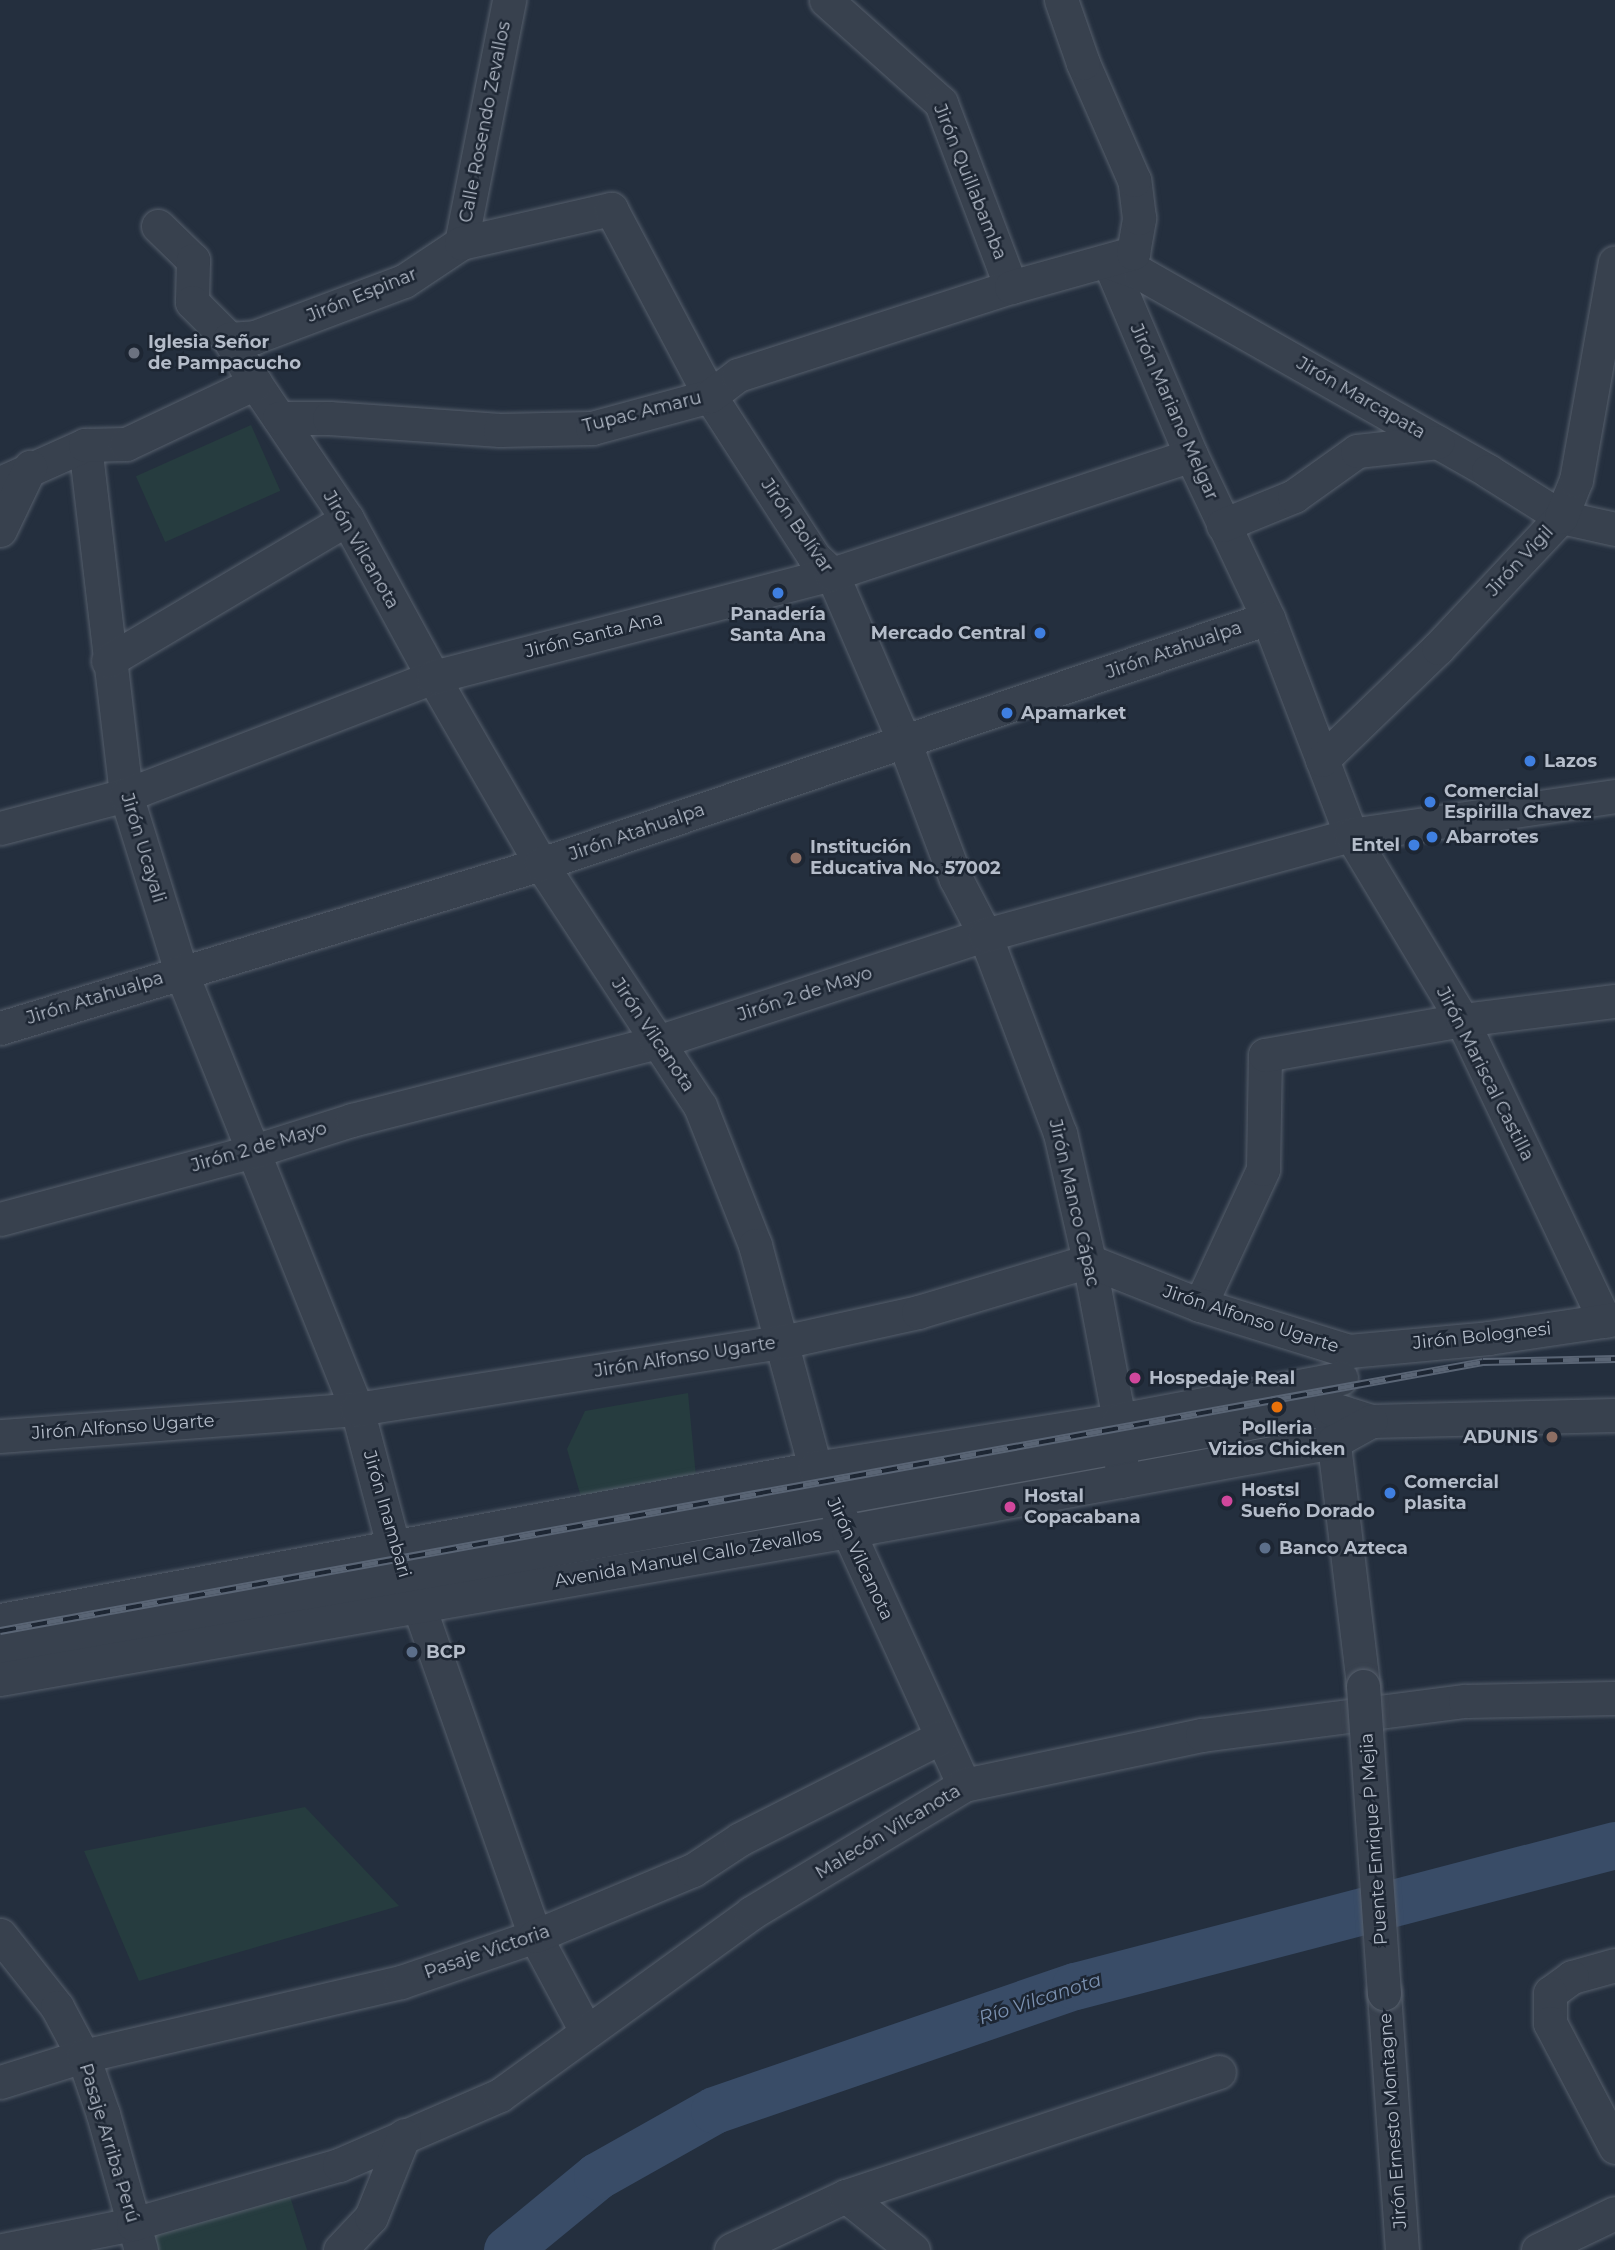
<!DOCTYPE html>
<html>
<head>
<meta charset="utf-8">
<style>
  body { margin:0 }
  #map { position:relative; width:1615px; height:2250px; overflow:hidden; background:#242f3e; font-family:Montserrat,sans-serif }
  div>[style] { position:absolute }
  .green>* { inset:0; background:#263c3f; transform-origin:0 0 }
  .river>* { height:47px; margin:-23.5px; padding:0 23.5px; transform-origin:23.5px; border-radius:23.5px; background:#394c67 }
  .roads { filter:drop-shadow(0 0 2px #565f6c) drop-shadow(0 0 2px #565f6c) }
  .minor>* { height:33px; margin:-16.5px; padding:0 16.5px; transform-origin:16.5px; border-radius:16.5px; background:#38414e }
  .rail>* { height:8px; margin-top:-4px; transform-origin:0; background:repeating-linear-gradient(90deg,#1d2633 0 16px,#5a6575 0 32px); box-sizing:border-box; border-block:2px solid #5a6575 }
  .bridges { filter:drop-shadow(0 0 2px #565f6c) drop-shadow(0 0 2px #565f6c) }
  .minor-bridge>* { height:33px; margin:-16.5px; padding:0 16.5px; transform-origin:16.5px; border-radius:16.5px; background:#38414e }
  .dots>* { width:19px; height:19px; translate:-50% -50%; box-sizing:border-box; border:4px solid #1d2633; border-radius:50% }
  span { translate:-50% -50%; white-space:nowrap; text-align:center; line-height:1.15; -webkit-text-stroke:5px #1d2633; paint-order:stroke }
  .street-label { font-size:18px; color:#b4bcc9 }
  .poi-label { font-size:18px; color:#b4bcc9; font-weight:700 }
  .left { translate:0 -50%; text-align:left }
  .right { translate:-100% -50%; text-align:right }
  .water-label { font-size:19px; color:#7c92b1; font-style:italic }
</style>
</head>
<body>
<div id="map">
  <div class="green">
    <div style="left:251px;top:425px;width:72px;height:126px;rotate:66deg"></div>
    <div style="clip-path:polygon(688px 1393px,696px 1477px,581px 1497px,567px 1449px,585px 1411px)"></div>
    <div style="clip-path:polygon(305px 1807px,399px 1906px,139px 1981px,84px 1851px)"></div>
    <div style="clip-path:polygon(286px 2184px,307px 2250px,154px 2250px,146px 2229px)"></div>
  </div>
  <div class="river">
    <div style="left:507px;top:2250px;width:117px;rotate:-39.4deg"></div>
    <div style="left:597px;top:2176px;width:134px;rotate:-29.4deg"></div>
    <div style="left:714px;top:2110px;width:382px;rotate:-19deg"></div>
    <div style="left:1075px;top:1986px;width:558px;rotate:-14.63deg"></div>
  </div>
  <div class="roads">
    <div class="minor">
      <div style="left:826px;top:0;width:154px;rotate:41.8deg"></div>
      <div style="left:941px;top:103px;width:197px;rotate:69.2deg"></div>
      <div style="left:158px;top:226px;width:49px;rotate:44.2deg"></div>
      <div style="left:193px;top:260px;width:42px;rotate:91.4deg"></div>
      <div style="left:192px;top:302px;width:52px;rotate:45deg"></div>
      <div style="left:229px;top:339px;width:51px;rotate:59.4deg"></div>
      <div style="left:255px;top:383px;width:164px;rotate:55.9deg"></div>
      <div style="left:347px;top:519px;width:180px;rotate:61.4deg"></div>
      <div style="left:433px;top:677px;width:216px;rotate:60deg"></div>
      <div style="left:541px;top:864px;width:290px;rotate:56.7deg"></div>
      <div style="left:700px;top:1106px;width:149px;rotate:68.4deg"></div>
      <div style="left:755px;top:1245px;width:231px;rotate:74.9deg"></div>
      <div style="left:815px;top:1468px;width:71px;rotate:62.4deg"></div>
      <div style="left:848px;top:1531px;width:279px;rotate:65.5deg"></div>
      <div style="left:461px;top:243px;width:248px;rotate:-78.8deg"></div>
      <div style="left:1109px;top:262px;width:210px;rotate:67deg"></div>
      <div style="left:1191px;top:455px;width:180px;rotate:64.7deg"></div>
      <div style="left:1268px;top:618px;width:232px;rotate:69.1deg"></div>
      <div style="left:1351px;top:835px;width:216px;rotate:59deg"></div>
      <div style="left:1462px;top:1020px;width:333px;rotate:64.6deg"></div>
      <div style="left:1109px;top:262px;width:33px;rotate:20deg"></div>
      <div style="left:1140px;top:273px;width:400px;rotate:29.6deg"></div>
      <div style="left:1488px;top:471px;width:86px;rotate:32.2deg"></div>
      <div style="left:1561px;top:517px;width:55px;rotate:12.5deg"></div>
      <div style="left:229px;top:339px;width:26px;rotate:-4deg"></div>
      <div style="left:255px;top:337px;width:159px;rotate:-20.6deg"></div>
      <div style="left:404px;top:281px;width:69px;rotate:-33.7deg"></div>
      <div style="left:461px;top:243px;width:154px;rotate:-12.8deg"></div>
      <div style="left:611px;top:209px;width:212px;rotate:62.1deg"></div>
      <div style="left:710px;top:396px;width:192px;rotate:57.1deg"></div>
      <div style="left:814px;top:557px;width:25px;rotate:43deg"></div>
      <div style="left:832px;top:574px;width:182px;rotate:66.7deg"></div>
      <div style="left:904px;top:741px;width:147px;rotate:69.4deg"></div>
      <div style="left:956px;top:879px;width:63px;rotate:62.6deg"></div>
      <div style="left:985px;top:935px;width:212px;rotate:69.3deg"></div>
      <div style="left:1060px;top:1133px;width:131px;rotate:77.2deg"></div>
      <div style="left:1089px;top:1261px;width:162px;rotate:79.3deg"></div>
      <div style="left:1119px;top:1420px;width:61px;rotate:87.2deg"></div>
      <div style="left:279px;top:418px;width:50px"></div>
      <div style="left:329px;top:418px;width:171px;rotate:4deg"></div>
      <div style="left:500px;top:430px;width:92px;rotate:-1.2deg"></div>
      <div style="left:592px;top:428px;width:122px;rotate:-15.2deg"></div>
      <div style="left:710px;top:396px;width:35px;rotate:-37deg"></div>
      <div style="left:738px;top:375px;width:287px;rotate:-17.9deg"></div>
      <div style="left:1011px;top:287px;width:127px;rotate:-15.6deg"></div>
      <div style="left:1133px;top:253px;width:36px;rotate:-80deg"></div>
      <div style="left:1139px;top:218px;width:38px;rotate:-97deg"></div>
      <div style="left:1134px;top:180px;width:128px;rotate:-113.6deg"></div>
      <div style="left:1083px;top:63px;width:67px;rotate:-109.2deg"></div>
      <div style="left:85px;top:445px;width:352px;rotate:83.3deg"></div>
      <div style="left:126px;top:795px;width:185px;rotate:72.7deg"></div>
      <div style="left:181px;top:972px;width:471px;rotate:68.1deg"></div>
      <div style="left:357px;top:1409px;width:173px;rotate:75.2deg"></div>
      <div style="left:401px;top:1576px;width:33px;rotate:59deg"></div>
      <div style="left:418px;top:1604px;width:352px;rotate:70.6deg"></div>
      <div style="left:535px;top:1936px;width:108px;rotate:61.8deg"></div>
      <div style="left:0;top:483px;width:93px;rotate:-24.1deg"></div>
      <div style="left:85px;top:445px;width:41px;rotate:-1.4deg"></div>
      <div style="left:126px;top:444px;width:143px;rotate:-25.3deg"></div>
      <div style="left:1223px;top:525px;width:77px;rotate:-22.2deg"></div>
      <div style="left:1294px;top:496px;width:77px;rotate:-35.5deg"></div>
      <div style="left:1357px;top:451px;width:81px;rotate:-6.3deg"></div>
      <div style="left:0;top:530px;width:70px;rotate:-64.5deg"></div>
      <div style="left:108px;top:661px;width:278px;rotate:-30.7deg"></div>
      <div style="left:1322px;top:760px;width:161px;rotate:-44deg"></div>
      <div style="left:1438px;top:648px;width:180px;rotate:-46.8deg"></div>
      <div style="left:1561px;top:517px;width:40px;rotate:-68deg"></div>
      <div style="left:1576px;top:480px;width:221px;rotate:-79.9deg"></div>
      <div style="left:0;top:828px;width:130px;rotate:-14.7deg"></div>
      <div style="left:126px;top:795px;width:329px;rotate:-21deg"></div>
      <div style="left:433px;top:677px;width:412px;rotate:-14.5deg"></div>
      <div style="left:832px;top:574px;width:378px;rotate:-18.3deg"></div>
      <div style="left:0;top:1028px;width:565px;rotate:-16.86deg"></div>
      <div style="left:541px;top:864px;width:767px;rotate:-18.69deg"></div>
      <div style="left:0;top:1219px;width:263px;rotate:-15deg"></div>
      <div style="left:254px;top:1151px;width:103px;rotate:-17.6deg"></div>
      <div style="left:352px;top:1120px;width:315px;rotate:-14.3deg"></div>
      <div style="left:657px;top:1042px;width:345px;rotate:-18.1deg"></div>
      <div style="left:985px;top:935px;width:379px;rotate:-15.3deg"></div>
      <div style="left:1351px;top:835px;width:267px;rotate:-8.4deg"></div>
      <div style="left:1200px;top:1305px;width:150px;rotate:-65.1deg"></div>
      <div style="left:1263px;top:1169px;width:114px;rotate:-89deg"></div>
      <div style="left:1265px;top:1055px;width:200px;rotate:-10.1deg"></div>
      <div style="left:1462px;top:1020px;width:154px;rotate:-7.1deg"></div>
      <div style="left:1331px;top:1420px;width:268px;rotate:83.1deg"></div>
      <div style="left:0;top:1436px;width:358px;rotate:-4.3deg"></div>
      <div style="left:357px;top:1409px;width:430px;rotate:-9deg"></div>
      <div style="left:782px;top:1342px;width:139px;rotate:-12.4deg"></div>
      <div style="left:918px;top:1312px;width:178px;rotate:-16.6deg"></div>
      <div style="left:1089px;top:1261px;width:119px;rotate:21.6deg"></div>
      <div style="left:1200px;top:1305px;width:156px;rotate:17.2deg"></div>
      <div style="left:1349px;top:1351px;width:140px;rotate:-5.3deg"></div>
      <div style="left:1488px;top:1338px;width:128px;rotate:-8.5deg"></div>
      <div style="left:0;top:1620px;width:829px;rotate:-10.56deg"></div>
      <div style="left:815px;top:1468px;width:308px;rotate:-9deg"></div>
      <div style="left:1119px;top:1420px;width:226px;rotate:-10.7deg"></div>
      <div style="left:0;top:1650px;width:1352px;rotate:-10.31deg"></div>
      <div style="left:1330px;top:1408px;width:43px;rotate:17.6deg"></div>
      <div style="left:1371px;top:1421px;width:244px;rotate:-1.4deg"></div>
      <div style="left:0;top:1679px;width:861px;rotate:-9.9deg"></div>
      <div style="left:848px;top:1531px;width:493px;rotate:-10.4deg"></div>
      <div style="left:1333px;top:1442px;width:43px;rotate:-28.9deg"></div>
      <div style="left:0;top:1935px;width:92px;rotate:51.6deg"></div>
      <div style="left:57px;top:2007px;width:55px;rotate:62deg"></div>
      <div style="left:83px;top:2056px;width:61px;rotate:71deg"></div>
      <div style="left:103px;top:2114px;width:141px;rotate:74.4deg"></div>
      <div style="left:1615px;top:1965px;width:45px;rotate:164.4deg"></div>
      <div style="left:1572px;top:1977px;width:27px;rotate:144deg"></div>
      <div style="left:1550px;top:1993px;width:30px;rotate:90deg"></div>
      <div style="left:1550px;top:2023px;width:140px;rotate:62.3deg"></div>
      <div style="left:1384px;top:1993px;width:258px;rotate:86deg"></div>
      <div style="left:0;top:2082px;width:87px;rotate:-17.4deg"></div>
      <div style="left:83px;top:2056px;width:326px;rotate:-13.1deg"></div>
      <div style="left:401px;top:1982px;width:142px;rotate:-18.9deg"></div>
      <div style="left:535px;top:1936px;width:171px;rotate:-22.7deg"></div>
      <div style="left:693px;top:1870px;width:56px;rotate:-33.4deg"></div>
      <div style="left:740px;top:1839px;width:225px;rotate:-26.9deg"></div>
      <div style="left:846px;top:2196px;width:86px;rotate:38.9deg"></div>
      <div style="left:3px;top:2250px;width:133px;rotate:-11.3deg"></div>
      <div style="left:133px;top:2224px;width:214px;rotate:-16deg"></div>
      <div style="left:339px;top:2165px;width:176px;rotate:-23.5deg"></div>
      <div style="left:500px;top:2095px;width:310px;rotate:-35.9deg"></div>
      <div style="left:751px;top:1913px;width:249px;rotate:-31deg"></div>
      <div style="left:964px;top:1785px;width:243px;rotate:-11.9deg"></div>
      <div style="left:1202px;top:1735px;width:265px;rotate:-7.4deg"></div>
      <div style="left:1465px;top:1701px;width:150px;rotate:-1.1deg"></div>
      <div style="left:340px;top:2250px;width:45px;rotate:-46.8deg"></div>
      <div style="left:371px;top:2217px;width:88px;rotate:-68.1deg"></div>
      <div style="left:731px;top:2250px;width:127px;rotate:-25.2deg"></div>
      <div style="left:846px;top:2196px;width:393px;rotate:-18.4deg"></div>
      <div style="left:1538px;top:2250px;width:85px;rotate:-25.7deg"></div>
    </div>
  </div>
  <div class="rail">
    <div style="left:0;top:1631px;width:1507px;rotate:-10.28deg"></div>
    <div style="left:1483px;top:1362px;width:132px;rotate:-1.3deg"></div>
  </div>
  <div class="bridges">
    <div class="minor-bridge">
      <div style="left:1363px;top:1686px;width:308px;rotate:86.1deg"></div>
    </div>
  </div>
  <div class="dots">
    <div style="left:134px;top:353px;background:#6b7280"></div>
    <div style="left:778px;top:593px;background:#3f7fe0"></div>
    <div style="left:1040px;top:633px;background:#3f7fe0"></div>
    <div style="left:1007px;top:713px;background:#3f7fe0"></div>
    <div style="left:1530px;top:761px;background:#3f7fe0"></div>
    <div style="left:1430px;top:802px;background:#3f7fe0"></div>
    <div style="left:1432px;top:837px;background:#3f7fe0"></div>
    <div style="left:1414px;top:845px;background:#3f7fe0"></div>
    <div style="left:796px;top:858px;background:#8d6e63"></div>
    <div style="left:1135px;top:1378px;background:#d1479c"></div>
    <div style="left:1277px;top:1407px;background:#e8710a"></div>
    <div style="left:1552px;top:1437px;background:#8d6e63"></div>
    <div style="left:1390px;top:1493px;background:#3f7fe0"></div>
    <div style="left:1227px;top:1501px;background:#d1479c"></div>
    <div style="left:1010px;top:1507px;background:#d1479c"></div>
    <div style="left:1265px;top:1548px;background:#5c6f8a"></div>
    <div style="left:412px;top:1652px;background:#5c6f8a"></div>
  </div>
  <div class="street-label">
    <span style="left:485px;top:122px;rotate:-79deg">Calle Rosendo Zevallos</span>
    <span style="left:970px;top:182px;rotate:68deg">Jirón Quillabamba</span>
    <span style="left:362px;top:295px;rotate:-22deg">Jirón Espinar</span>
    <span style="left:1361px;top:398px;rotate:30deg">Jirón Marcapata</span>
    <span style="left:642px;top:412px;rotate:-14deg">Tupac Amaru</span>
    <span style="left:1174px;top:412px;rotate:66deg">Jirón Mariano Melgar</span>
    <span style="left:797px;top:526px;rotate:55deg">Jirón Bolívar</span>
    <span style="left:361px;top:550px;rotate:60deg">Jirón Vilcanota</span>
    <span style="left:1520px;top:561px;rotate:-47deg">Jirón Vigil</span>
    <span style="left:594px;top:635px;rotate:-14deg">Jirón Santa Ana</span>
    <span style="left:1174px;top:650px;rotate:-19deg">Jirón Atahualpa</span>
    <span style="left:637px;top:832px;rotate:-19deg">Jirón Atahualpa</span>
    <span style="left:143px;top:848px;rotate:73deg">Jirón Ucayali</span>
    <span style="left:805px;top:994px;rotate:-18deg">Jirón 2 de Mayo</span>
    <span style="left:95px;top:998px;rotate:-17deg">Jirón Atahualpa</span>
    <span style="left:653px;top:1035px;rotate:56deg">Jirón Vilcanota</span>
    <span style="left:1485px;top:1074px;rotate:63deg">Jirón Mariscal Castilla</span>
    <span style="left:259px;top:1147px;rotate:-16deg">Jirón 2 de Mayo</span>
    <span style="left:1074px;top:1203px;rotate:77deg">Jirón Manco Cápac</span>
    <span style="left:1251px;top:1319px;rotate:18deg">Jirón Alfonso Ugarte</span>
    <span style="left:1482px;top:1336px;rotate:-6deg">Jirón Bolognesi</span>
    <span style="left:685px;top:1357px;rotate:-9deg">Jirón Alfonso Ugarte</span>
    <span style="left:123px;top:1427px;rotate:-4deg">Jirón Alfonso Ugarte</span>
    <span style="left:387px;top:1514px;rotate:74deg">Jirón Inambari</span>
    <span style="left:688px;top:1558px;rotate:-10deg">Avenida Manuel Callo Zevallos</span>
    <span style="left:860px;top:1559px;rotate:65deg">Jirón Vilcanota</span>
    <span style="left:888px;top:1832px;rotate:-31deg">Malecón Vilcanota</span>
    <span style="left:1374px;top:1839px;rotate:-94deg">Puente Enrique P Mejia</span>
    <span style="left:487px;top:1952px;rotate:-19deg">Pasaje Victoria</span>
    <span style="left:1393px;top:2121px;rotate:-94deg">Jirón Ernesto Montagne</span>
    <span style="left:109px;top:2143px;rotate:73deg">Pasaje Arriba Perú</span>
  </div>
  <div class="poi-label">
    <span class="left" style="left:148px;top:353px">Iglesia Señor<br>de Pampacucho</span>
    <span style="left:778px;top:625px">Panadería<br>Santa Ana</span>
    <span class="right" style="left:1026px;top:633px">Mercado Central</span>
    <span class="left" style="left:1021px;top:713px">Apamarket</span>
    <span class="left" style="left:1544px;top:761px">Lazos</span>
    <span class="left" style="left:1444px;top:802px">Comercial<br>Espirilla Chavez</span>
    <span class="left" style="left:1446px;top:837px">Abarrotes</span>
    <span class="right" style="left:1400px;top:845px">Entel</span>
    <span class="left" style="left:810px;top:858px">Institución<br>Educativa No. 57002</span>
    <span class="left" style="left:1149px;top:1378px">Hospedaje Real</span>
    <span style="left:1277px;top:1439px">Polleria<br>Vizios Chicken</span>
    <span class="right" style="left:1538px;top:1437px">ADUNIS</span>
    <span class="left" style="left:1404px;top:1493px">Comercial<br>plasita</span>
    <span class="left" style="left:1241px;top:1501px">Hostsl<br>Sueño Dorado</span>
    <span class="left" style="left:1024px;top:1507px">Hostal<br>Copacabana</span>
    <span class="left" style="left:1279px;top:1548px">Banco Azteca</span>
    <span class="left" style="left:426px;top:1652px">BCP</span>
  </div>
  <div class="water-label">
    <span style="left:1040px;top:1999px;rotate:-18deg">Río Vilcanota</span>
  </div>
</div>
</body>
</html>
